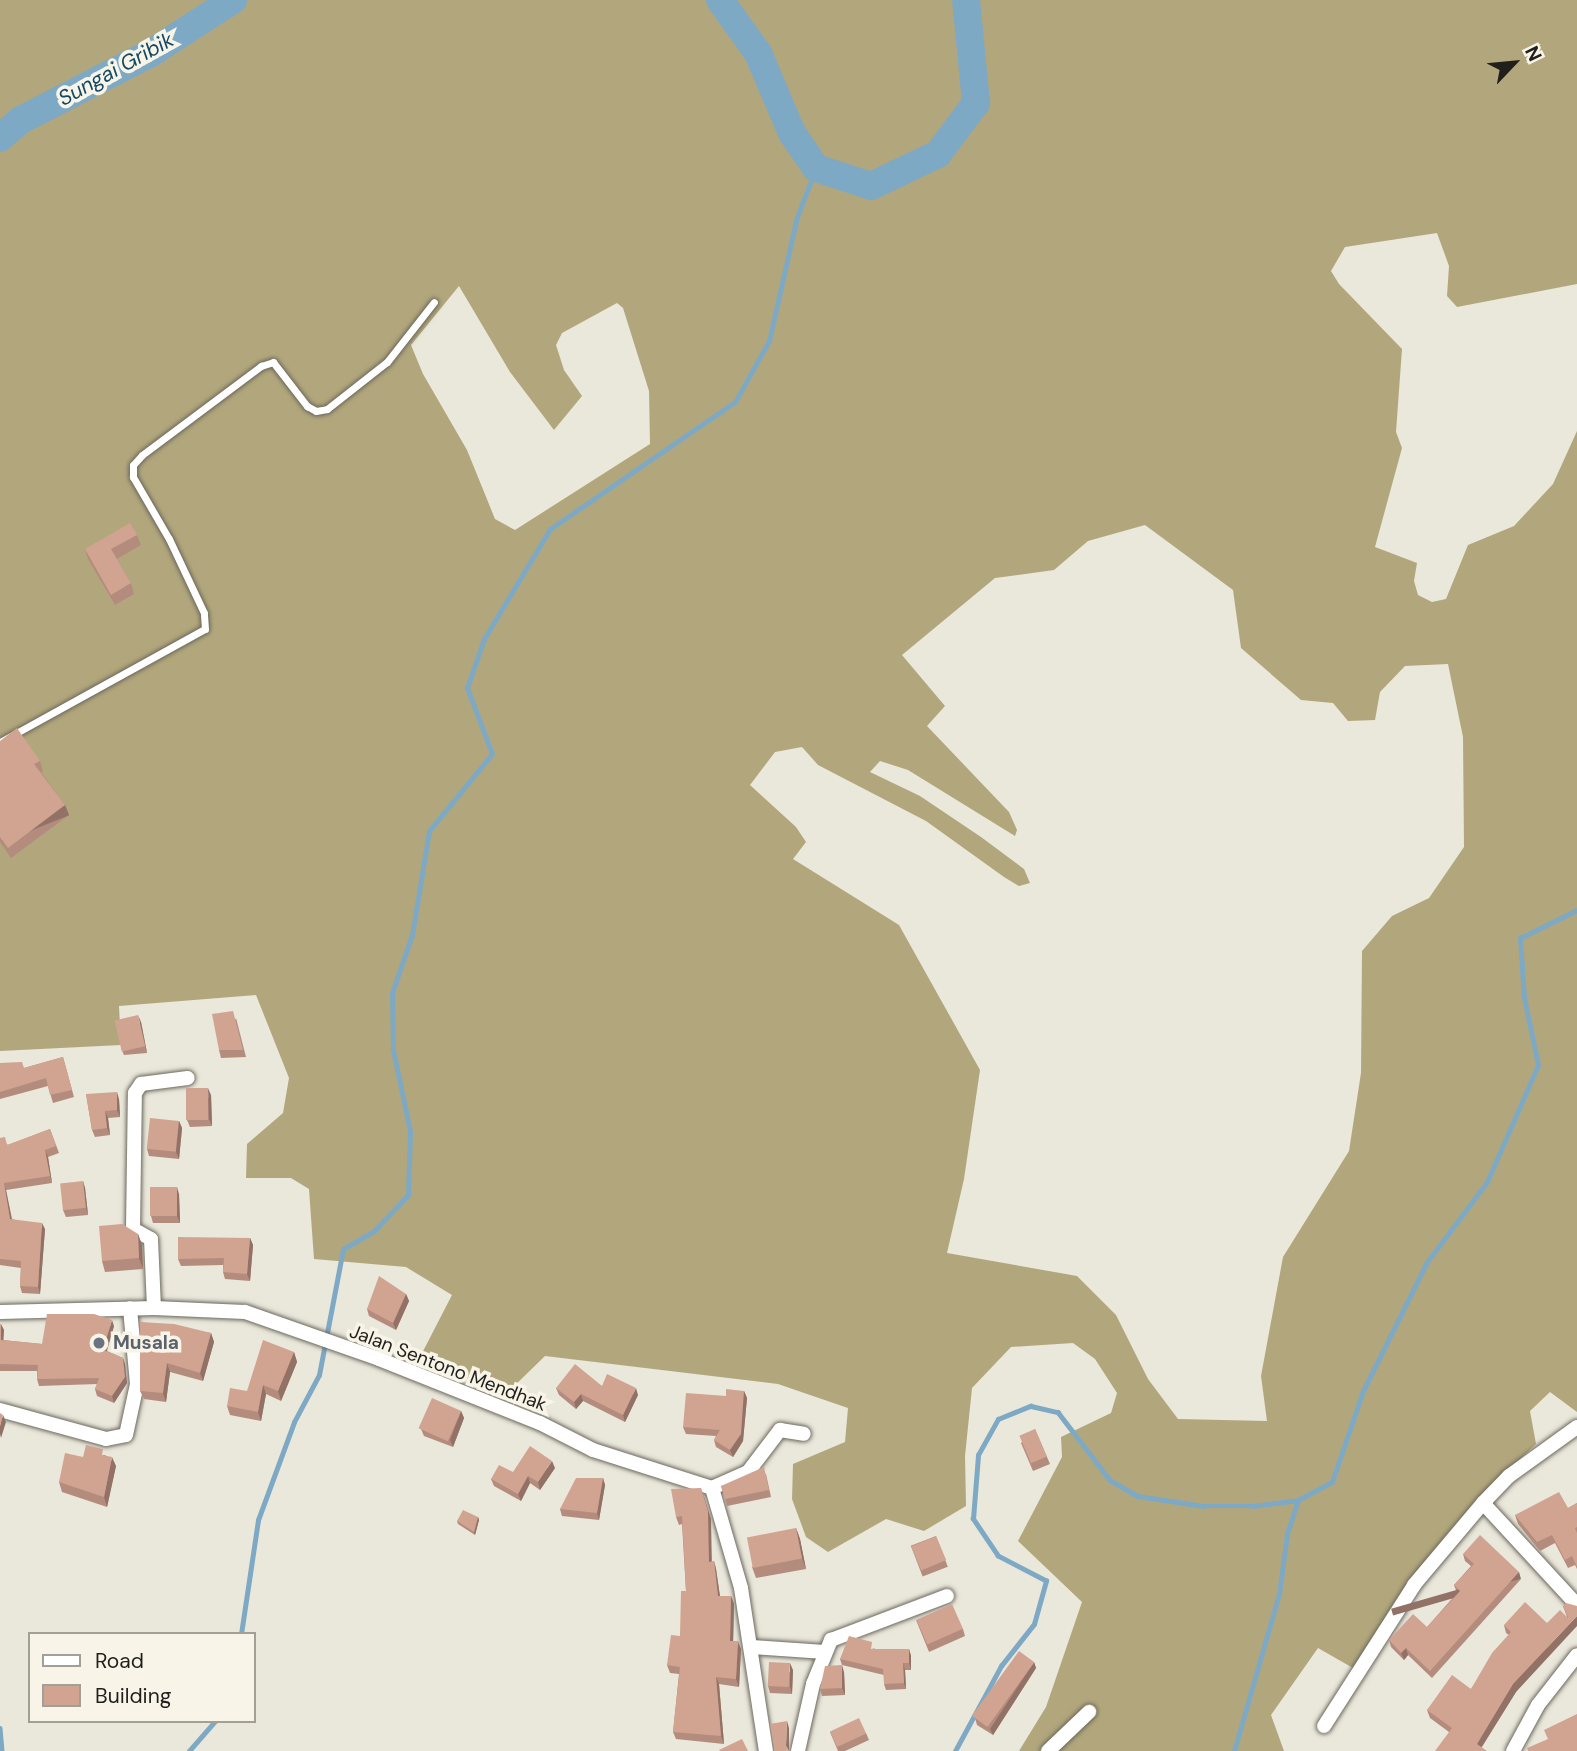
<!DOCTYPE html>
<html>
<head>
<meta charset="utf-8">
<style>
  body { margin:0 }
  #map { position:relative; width:1577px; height:1751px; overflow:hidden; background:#eae7db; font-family:"DM Sans",sans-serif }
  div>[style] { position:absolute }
  .forest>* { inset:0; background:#b2a77c }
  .stream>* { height:4.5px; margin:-2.25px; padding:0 2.25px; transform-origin:2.25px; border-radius:2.25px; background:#7ea9c4 }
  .river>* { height:28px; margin:-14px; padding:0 14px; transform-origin:14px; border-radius:14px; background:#7ea9c4 }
  .roads { filter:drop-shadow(0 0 2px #6b685d) drop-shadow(0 0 2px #6b685d) }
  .service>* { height:7px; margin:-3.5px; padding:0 3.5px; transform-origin:3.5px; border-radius:3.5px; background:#fff }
  .minor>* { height:14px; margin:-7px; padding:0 7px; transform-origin:7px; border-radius:7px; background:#fff }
  .wall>* { inset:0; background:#b48c7d; transform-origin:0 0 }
  .shaded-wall>* { inset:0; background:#927266; transform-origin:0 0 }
  .building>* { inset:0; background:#d1a391; transform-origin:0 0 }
  .dots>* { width:19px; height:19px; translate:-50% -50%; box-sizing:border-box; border:4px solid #f8f5e8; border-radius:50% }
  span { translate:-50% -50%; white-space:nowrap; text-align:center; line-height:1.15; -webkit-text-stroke:7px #f8f5e8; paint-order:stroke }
  .worship-label { font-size:19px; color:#5b616d; font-weight:700 }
  .left { translate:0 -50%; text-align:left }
  .street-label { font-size:19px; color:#201f1b }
  .water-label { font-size:21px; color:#134965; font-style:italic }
  .legend { position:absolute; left:28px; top:1632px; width:228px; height:91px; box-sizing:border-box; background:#f8f5e8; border:2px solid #a29f96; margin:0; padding:9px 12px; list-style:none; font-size:21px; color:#201f1b }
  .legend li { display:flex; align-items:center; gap:14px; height:35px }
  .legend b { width:35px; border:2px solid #a29f96 }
  .north { position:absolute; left:1479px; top:28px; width:70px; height:70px; -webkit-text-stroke:5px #f8f5e8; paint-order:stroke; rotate:64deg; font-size:19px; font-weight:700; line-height:28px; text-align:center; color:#201f1b }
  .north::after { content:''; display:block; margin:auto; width:24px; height:32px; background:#201f1b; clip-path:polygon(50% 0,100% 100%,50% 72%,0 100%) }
</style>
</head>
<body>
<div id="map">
  <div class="forest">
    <div style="clip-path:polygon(evenodd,0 0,1577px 0,1577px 284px,1457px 307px,1447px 296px,1449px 266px,1437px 233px,1345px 247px,1331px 271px,1339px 284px,1402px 349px,1396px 432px,1402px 448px,1375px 547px,1417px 563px,1414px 581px,1418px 595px,1432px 602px,1446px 599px,1468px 545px,1514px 526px,1553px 484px,1577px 431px,1577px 1412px,1550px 1392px,1530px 1411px,1536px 1444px,1492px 1485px,1353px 1668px,1318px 1648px,1271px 1715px,1284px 1751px,1019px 1751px,1046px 1707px,1082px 1602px,1018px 1541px,1062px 1457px,1061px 1437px,1111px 1413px,1117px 1393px,1095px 1359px,1073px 1343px,1011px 1347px,972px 1388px,965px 1456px,966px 1506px,924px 1531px,886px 1519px,828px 1552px,806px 1537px,792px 1499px,793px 1464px,845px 1442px,848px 1408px,778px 1384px,545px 1356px,506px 1394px,419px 1359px,452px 1295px,406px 1267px,314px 1259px,309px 1189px,291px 1178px,246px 1178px,247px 1144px,283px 1113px,289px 1078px,256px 995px,119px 1006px,121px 1045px,0 1051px,0 0,459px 286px,510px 372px,554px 430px,582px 396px,564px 370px,556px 345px,562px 333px,617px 303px,623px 308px,649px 391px,650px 444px,515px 530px,495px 519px,467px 450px,423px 374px,411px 345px,459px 286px,0 0,1145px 525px,1233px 590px,1241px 648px,1301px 700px,1333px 703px,1348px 721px,1375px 720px,1380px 692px,1405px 666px,1448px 664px,1463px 737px,1464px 847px,1429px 898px,1392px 916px,1362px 951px,1361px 1073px,1349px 1151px,1283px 1257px,1261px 1376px,1267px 1421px,1178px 1419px,1148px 1379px,1116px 1315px,1077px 1276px,947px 1253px,964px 1179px,980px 1070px,899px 925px,793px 859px,806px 842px,796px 827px,750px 785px,775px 752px,802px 747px,818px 765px,926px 821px,1004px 877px,1019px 886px,1030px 883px,1024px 869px,981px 837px,920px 796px,870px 772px,880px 761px,908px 770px,1015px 836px,1017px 830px,1009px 812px,927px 726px,945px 706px,902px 655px,995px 578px,1054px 570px,1088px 541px,1145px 525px)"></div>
  </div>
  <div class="stream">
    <div style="left:241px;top:1634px;width:115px;rotate:-81.5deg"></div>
    <div style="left:258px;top:1520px;width:104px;rotate:-69.8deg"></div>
    <div style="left:294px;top:1422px;width:53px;rotate:-62deg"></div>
    <div style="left:319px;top:1375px;width:128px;rotate:-79.2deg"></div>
    <div style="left:343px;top:1249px;width:36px;rotate:-30deg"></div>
    <div style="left:374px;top:1231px;width:50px;rotate:-46.6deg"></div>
    <div style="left:408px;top:1195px;width:64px;rotate:-88.2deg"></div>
    <div style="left:410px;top:1131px;width:83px;rotate:-101.9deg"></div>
    <div style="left:393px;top:1050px;width:57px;rotate:-91deg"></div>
    <div style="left:392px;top:993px;width:61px;rotate:-71deg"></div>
    <div style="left:412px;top:935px;width:105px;rotate:-80.7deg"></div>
    <div style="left:429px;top:831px;width:99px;rotate:-50.7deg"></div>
    <div style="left:492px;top:754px;width:71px;rotate:-110.7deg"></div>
    <div style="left:467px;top:688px;width:52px;rotate:-70.9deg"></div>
    <div style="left:484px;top:639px;width:128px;rotate:-59deg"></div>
    <div style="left:550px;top:529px;width:224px;rotate:-34.5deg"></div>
    <div style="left:735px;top:402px;width:70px;rotate:-60.9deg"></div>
    <div style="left:769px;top:341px;width:127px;rotate:-77.3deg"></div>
    <div style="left:797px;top:217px;width:53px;rotate:-68.8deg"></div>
    <div style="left:0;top:1728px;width:23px;rotate:85deg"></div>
    <div style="left:189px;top:1751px;width:40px;rotate:-49deg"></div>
    <div style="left:955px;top:1751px;width:97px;rotate:-61.6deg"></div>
    <div style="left:1001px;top:1666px;width:53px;rotate:-51.8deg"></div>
    <div style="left:1034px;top:1624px;width:45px;rotate:-74.4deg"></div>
    <div style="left:1046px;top:1581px;width:54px;rotate:-152.5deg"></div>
    <div style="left:998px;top:1556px;width:45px;rotate:-124deg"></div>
    <div style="left:973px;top:1519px;width:64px;rotate:-85.5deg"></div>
    <div style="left:978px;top:1455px;width:41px;rotate:-60.9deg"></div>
    <div style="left:998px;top:1419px;width:35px;rotate:-22deg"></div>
    <div style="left:1031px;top:1406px;width:28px;rotate:13deg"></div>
    <div style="left:1058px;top:1412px;width:86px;rotate:52.6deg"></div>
    <div style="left:1110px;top:1480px;width:32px;rotate:30deg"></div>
    <div style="left:1138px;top:1496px;width:66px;rotate:8.7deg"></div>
    <div style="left:1203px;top:1506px;width:49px"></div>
    <div style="left:1252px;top:1506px;width:46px;rotate:-7.4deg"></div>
    <div style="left:1298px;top:1500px;width:38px;rotate:-28deg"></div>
    <div style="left:1332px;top:1482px;width:96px;rotate:-71.2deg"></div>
    <div style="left:1363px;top:1391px;width:144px;rotate:-63.6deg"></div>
    <div style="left:1427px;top:1262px;width:100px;rotate:-53.1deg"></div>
    <div style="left:1487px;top:1182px;width:128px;rotate:-66.4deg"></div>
    <div style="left:1538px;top:1065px;width:68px;rotate:-101.8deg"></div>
    <div style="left:1524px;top:998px;width:60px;rotate:-93.8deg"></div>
    <div style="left:1520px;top:938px;width:64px;rotate:-26.2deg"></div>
    <div style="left:1234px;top:1751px;width:163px;rotate:-74deg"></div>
    <div style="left:1279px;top:1594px;width:61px;rotate:-82.4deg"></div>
    <div style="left:1287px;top:1534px;width:36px;rotate:-72deg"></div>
  </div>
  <div class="river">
    <div style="left:720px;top:0;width:65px;rotate:54.4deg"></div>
    <div style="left:758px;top:53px;width:87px;rotate:67deg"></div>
    <div style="left:792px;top:133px;width:42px;rotate:55.6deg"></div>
    <div style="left:816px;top:168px;width:58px;rotate:18.1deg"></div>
    <div style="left:871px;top:186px;width:74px;rotate:-25.5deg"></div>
    <div style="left:938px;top:154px;width:64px;rotate:-53.3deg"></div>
    <div style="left:976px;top:103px;width:103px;rotate:-95.5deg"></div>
    <div style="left:0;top:138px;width:28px;rotate:-41deg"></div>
    <div style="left:21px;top:120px;width:146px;rotate:-27.3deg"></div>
    <div style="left:151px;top:53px;width:98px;rotate:-32.9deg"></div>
  </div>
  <div class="roads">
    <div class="service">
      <div style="left:0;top:742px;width:234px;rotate:-28.9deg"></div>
      <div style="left:205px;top:629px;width:16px;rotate:-94deg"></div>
      <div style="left:204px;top:613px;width:82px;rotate:-115.3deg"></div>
      <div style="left:169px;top:539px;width:72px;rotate:-120.1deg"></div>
      <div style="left:133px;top:477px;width:12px;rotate:-90deg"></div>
      <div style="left:133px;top:465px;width:13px;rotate:-48deg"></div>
      <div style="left:142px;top:455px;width:149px;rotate:-36.8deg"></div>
      <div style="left:261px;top:366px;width:13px;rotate:-18deg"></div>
      <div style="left:273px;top:362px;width:56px;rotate:52.3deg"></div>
      <div style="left:307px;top:406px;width:10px;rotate:29deg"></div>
      <div style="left:316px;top:411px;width:11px;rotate:-10deg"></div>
      <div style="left:327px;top:409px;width:76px;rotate:-38.1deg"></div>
      <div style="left:387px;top:362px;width:76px;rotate:-51.9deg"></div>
    </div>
    <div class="minor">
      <div style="left:154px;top:1308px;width:69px;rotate:-92.5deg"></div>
      <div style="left:151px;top:1239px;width:21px;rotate:-151deg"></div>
      <div style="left:133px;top:1229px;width:136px;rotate:-89.2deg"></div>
      <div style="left:135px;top:1093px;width:11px;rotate:-56deg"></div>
      <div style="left:141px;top:1084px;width:47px;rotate:-7.3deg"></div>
      <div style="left:0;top:1312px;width:154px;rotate:-1.5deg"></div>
      <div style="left:154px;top:1308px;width:91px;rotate:2.5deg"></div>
      <div style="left:245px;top:1312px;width:142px;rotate:19.3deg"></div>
      <div style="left:379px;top:1359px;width:173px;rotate:21.7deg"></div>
      <div style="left:540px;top:1423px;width:59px;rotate:27deg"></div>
      <div style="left:593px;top:1450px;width:125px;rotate:17.7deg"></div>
      <div style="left:712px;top:1488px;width:104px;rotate:73.8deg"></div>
      <div style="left:741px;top:1588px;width:165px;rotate:81.3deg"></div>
      <div style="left:0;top:1410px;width:110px;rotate:15.3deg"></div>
      <div style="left:106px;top:1439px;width:20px;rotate:-11deg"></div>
      <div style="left:126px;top:1435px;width:52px;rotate:-77.8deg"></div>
      <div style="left:137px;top:1384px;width:76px;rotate:-95.3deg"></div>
      <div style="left:1577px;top:1427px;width:84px;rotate:144.2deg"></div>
      <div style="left:1509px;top:1476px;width:37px;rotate:134deg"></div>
      <div style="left:1483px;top:1503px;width:139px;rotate:47.3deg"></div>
      <div style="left:712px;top:1488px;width:39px;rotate:-24deg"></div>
      <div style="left:748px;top:1472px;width:53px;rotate:-52.7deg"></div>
      <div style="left:780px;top:1430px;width:24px;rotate:9deg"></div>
      <div style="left:752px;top:1647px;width:73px;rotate:3.9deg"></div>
      <div style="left:1324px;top:1726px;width:167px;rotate:-57.4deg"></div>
      <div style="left:1414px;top:1585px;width:107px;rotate:-49.9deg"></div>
      <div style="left:798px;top:1751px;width:69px;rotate:-77.4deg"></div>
      <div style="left:813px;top:1684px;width:48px;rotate:-67.8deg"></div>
      <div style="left:831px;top:1640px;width:124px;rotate:-20.8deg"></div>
      <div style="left:1048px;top:1751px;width:57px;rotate:-43.6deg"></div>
      <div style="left:1513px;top:1751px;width:52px;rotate:-61.5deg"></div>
      <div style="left:1538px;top:1705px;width:63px;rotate:-52deg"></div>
    </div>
  </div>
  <div class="wall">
    <div style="clip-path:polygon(137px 535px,141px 545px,117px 559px,131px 583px,134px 594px,115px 605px,88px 559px,85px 549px)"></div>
    <div style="clip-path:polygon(0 741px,40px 761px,43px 771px,41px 772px,65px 805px,69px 815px,11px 858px,0 842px)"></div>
    <div style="clip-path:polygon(236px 1018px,246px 1057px,221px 1058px,219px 1050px)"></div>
    <div style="clip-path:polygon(141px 1022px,147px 1053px,124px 1055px,121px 1048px)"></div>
    <div style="clip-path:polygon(63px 1057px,74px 1097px,53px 1103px,48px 1086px,0 1099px,0 1063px,24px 1068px)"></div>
    <div style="clip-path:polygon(86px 1094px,119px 1099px,120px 1117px,108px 1118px,110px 1135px,95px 1137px,92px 1130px)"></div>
    <div style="clip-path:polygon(211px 1095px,212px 1126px,190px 1127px,187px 1120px)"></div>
    <div style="clip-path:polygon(179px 1121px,182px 1128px,179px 1159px,149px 1156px,147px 1149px)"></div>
    <div style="clip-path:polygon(50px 1129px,59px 1153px,48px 1157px,52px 1183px,6px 1190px,12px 1219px,45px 1229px,40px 1294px,22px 1293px,20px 1286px,21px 1268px,0 1265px,0 1138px,8px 1145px)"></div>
    <div style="clip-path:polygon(83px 1181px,85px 1188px,88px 1215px,66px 1217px,63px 1210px)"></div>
    <div style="clip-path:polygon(179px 1194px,180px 1223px,153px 1223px,151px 1216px)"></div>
    <div style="clip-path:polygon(138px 1234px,142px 1245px,143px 1269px,105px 1272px,102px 1261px)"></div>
    <div style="clip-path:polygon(250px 1238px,253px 1245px,250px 1281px,225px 1279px,223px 1272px,223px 1265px,181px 1266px,178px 1259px)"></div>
    <div style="clip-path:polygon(406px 1294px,409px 1301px,396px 1330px,369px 1316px,367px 1309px)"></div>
    <div style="clip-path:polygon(140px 1322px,211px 1333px,214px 1342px,203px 1381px,170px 1372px,166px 1402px,144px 1399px,140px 1391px)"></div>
    <div style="clip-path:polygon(0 1324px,4px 1330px,3px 1340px,42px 1344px,114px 1326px,107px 1351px,123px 1358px,125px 1364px,127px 1383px,114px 1403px,97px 1396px,95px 1389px,97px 1384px,39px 1386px,37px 1379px,37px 1371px,0 1371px)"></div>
    <div style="clip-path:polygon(294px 1352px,297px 1362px,281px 1401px,266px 1394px,261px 1421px,230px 1415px,227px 1406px,247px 1391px)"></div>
    <div style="clip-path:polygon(602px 1386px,638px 1395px,625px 1422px,583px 1401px,576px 1409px,559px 1395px,556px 1388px)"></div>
    <div style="clip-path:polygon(744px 1391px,747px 1398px,743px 1441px,733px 1457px,716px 1447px,714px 1440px,716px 1436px,686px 1434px,683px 1427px,726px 1396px)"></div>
    <div style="clip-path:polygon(461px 1411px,464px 1418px,453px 1447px,424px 1436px,421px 1429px)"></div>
    <div style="clip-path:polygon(1035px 1429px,1050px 1464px,1033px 1471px,1021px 1443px)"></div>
    <div style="clip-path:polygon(105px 1455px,116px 1466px,107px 1507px,62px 1492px,59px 1482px,83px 1457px)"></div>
    <div style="clip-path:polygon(555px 1468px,540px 1490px,530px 1483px,521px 1501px,494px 1486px,491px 1479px,513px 1472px)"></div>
    <div style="clip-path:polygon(766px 1474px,771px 1497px,727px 1506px,721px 1486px)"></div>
    <div style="clip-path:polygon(603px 1478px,605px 1485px,599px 1520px,562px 1516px,560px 1509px)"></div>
    <div style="clip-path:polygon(704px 1496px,711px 1519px,711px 1562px,714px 1561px,716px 1569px,720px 1596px,731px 1596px,734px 1604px,733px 1641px,741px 1649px,739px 1687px,719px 1684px,724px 1744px,676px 1739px,673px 1732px,679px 1674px,670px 1673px,667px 1665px,680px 1636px,686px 1591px,682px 1524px,679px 1525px,676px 1517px)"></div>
    <div style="clip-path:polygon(1577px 1503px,1577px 1569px,1575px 1565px,1568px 1568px,1555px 1543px,1540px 1551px,1518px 1524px,1515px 1515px,1568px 1508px)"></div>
    <div style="clip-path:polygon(478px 1517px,479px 1520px,475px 1535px,458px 1524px,457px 1521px)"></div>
    <div style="clip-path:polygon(796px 1528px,800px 1539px,806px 1569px,756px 1578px,752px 1567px)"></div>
    <div style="left:936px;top:1536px;width:33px;height:27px;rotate:69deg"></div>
    <div style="clip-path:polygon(1463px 1554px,1521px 1579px,1432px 1678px,1408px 1655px,1404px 1660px,1391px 1647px,1389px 1640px,1427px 1627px,1457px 1593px,1454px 1585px,1471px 1566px,1465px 1561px)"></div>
    <div style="clip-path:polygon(1563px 1606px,1577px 1606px,1516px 1692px,1482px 1747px,1449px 1732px,1430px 1718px,1427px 1710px,1471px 1689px,1509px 1635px,1506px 1633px,1504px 1625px,1547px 1623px,1567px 1617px)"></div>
    <div style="clip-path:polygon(916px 1620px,963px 1629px,965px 1636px,929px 1652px)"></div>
    <div style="clip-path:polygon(875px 1648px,874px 1649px,909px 1649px,911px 1656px,911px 1670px,905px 1670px,906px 1689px,886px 1690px,884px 1684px,884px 1675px,842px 1665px,840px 1659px)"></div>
    <div style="clip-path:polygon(1034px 1662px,1036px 1668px,993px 1735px,977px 1725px,975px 1718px)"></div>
    <div style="clip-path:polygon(793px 1670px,792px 1694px,770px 1693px,768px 1686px)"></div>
    <div style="clip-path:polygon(844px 1672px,845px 1695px,822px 1696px,820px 1689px)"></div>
    <div style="clip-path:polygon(830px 1732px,866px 1733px,869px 1740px,845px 1751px,838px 1751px)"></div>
  </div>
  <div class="shaded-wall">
    <div style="left:65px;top:805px;width:11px;height:71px;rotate:68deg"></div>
    <div style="clip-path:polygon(138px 1015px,141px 1022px,147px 1053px,145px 1046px)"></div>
    <div style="clip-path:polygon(208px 1088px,211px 1095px,212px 1126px,209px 1119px)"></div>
    <div style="clip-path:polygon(117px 1092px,119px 1099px,120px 1117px,117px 1110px)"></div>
    <div style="clip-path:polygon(105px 1111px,108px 1118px,110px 1135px,107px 1128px)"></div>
    <div style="clip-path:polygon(179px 1121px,182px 1128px,179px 1159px,176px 1152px)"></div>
    <div style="clip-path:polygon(45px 1150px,48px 1157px,52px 1183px,50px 1176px)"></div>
    <div style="clip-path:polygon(83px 1181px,85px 1188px,88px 1215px,86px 1208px)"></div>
    <div style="clip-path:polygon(4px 1183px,6px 1190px,13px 1226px,10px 1219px)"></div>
    <div style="clip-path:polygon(177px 1187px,179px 1194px,180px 1223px,177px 1216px)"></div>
    <div style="clip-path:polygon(42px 1223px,45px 1229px,40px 1294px,38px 1287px)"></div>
    <div style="clip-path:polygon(138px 1234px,142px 1245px,143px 1269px,139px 1258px)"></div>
    <div style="clip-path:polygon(250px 1238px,253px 1245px,250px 1281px,247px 1274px)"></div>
    <div style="clip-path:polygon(406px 1294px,409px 1301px,396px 1330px,393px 1323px)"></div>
    <div style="clip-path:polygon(112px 1320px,114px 1326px,105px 1356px,103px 1350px)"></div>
    <div style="clip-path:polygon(1px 1324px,4px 1330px,3px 1346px,1px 1340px)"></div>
    <div style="clip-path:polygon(211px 1333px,214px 1342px,203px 1381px,200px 1373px)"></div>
    <div style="clip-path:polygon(294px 1352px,297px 1362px,281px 1401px,278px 1391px)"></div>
    <div style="clip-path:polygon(123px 1358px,125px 1364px,127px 1383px,114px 1403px,112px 1396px)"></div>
    <div style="clip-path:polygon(167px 1363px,170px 1372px,166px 1402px,163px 1393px)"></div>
    <div style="clip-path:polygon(263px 1385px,266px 1394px,261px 1421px,258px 1412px)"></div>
    <div style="clip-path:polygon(636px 1388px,638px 1395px,625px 1422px,623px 1415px)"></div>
    <div style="clip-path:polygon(744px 1391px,747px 1398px,743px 1441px,733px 1457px,730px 1450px)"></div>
    <div style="clip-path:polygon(581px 1394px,583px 1401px,576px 1409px,574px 1402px)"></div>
    <div style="clip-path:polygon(461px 1411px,464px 1418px,453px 1447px,450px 1440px)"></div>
    <div style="clip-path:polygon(3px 1415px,6px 1422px,1px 1438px,0 1434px,0 1426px)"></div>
    <div style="clip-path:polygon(112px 1457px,116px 1466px,107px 1507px,104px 1497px)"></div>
    <div style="clip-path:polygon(552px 1461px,555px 1468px,540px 1490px,538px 1482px)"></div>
    <div style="clip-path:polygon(528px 1476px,530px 1483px,521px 1501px,518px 1494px)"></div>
    <div style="clip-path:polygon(603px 1478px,605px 1485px,599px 1520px,597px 1513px)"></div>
    <div style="clip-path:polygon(701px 1488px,711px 1519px,712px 1570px,709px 1562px)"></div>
    <div style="clip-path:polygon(478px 1517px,479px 1520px,475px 1535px,474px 1532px)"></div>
    <div style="clip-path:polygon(796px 1528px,800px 1539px,806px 1569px,802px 1558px)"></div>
    <div style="clip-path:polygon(714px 1561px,716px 1569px,721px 1604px,718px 1596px)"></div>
    <div style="left:1519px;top:1572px;width:7px;height:133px;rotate:74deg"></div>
    <div style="clip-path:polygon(731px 1596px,734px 1604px,733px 1648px,730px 1641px)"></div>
    <div style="clip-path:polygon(1577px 1616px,1577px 1626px,1516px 1692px,1479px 1751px,1477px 1744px,1513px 1684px)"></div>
    <div style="clip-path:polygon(738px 1641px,741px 1649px,739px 1687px,736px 1679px)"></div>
    <div style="clip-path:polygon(1406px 1648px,1408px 1655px,1404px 1660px,1401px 1653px)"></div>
    <div style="clip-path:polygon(909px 1649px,911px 1656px,911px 1670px,909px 1663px)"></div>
    <div style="clip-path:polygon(1034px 1662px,1036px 1668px,993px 1735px,990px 1729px)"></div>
    <div style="clip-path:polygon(790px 1663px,793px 1670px,792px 1694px,790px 1687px)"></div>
    <div style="clip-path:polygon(903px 1663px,905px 1670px,906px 1689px,904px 1683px)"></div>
    <div style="clip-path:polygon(842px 1665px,844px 1672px,845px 1695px,842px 1688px)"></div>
    <div style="clip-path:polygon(716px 1677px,719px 1684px,724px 1744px,721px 1736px)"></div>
    <div style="clip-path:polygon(787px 1721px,789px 1728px,789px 1751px,786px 1746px)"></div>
  </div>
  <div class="building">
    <div style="clip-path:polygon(130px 523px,137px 535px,111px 549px,131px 583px,111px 595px,85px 549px)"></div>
    <div style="clip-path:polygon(17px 728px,40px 761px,34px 764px,65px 805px,8px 848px,0 837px,0 741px)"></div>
    <div style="clip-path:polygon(233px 1011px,243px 1050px,219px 1050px,212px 1014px)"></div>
    <div style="left:138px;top:1015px;width:32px;height:24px;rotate:77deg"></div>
    <div style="clip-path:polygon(63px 1057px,72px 1090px,50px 1095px,46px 1078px,0 1092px,0 1063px,22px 1062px,24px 1068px)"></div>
    <div style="left:186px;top:1088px;width:22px;height:32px"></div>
    <div style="clip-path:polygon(117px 1092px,117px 1110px,105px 1111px,107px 1128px,92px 1130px,86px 1094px)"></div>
    <div style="left:150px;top:1118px;width:29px;height:31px;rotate:6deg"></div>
    <div style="clip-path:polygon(50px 1129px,56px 1146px,45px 1150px,50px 1176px,4px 1183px,10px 1219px,42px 1223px,38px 1287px,20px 1286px,21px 1261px,0 1259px,0 1138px,5px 1137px,7px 1145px)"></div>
    <div style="left:83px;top:1181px;width:27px;height:23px;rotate:84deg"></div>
    <div style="left:150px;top:1187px;width:27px;height:29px"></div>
    <div style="clip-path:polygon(122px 1224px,138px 1234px,139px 1258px,102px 1261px,99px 1226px)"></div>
    <div style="clip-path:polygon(178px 1237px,250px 1238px,247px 1274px,223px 1272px,224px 1258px,178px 1259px)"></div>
    <div style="clip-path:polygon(379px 1276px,406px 1294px,393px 1323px,367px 1309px)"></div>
    <div style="clip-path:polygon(47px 1314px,94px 1314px,112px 1320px,103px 1350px,123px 1358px,125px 1377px,112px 1396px,95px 1389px,99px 1378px,37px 1379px,38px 1365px,0 1364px,0 1324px,1px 1324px,1px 1340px,42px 1344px)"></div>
    <div style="clip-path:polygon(140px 1322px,174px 1324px,211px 1333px,200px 1373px,167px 1363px,163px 1393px,140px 1391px)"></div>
    <div style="clip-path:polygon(263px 1340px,294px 1352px,278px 1391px,263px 1385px,258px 1412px,227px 1406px,230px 1388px,247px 1391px)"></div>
    <div style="clip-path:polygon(575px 1364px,602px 1386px,607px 1374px,636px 1388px,623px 1415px,581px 1394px,574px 1402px,556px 1388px)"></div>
    <div style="clip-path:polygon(726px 1389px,744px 1391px,741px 1434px,730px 1450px,714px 1440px,720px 1430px,683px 1427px,686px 1393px,726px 1396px)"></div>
    <div style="left:432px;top:1398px;width:32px;height:33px;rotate:24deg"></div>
    <div style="clip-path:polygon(0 1413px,3px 1415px,0 1426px)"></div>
    <div style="left:1035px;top:1429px;width:30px;height:17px;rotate:67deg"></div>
    <div style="clip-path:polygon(86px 1445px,103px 1449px,102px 1455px,112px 1457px,104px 1497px,59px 1482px,65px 1453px,83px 1457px)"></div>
    <div style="clip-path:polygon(530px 1446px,552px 1461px,538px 1482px,528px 1476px,518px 1494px,491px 1479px,499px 1465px,513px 1472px)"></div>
    <div style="clip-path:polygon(764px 1467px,769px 1490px,725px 1499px,721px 1486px)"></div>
    <div style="clip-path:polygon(576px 1478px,603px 1478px,597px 1513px,560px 1509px)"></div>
    <div style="clip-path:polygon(701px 1488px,708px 1511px,709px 1562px,714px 1561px,718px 1596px,731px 1596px,730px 1641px,738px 1641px,736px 1679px,716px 1677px,721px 1736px,673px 1732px,680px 1667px,667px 1665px,671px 1635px,680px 1636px,681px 1591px,686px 1591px,682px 1516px,676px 1517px,671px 1489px)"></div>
    <div style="clip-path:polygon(1559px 1492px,1568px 1508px,1577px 1503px,1577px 1527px,1575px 1528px,1577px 1533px,1577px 1567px,1572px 1556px,1565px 1560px,1552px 1535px,1537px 1542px,1515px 1515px)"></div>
    <div style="clip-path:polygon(463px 1510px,478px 1517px,474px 1532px,457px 1521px)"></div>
    <div style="left:796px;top:1528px;width:31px;height:50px;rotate:79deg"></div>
    <div style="clip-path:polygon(1480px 1535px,1519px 1572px,1430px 1671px,1406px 1648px,1401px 1653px,1389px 1640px,1413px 1614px,1427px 1627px,1460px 1591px,1454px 1585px,1474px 1564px,1463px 1554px)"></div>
    <div style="left:936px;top:1536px;width:26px;height:27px;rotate:67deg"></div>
    <div style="clip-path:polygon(1525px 1602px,1547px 1623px,1560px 1610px,1569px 1619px,1563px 1606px,1566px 1603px,1577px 1606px,1577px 1616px,1513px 1684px,1477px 1744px,1487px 1751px,1435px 1751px,1452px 1728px,1427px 1710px,1452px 1675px,1471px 1689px,1492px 1653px,1511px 1632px,1504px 1625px)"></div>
    <div style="left:952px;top:1604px;width:27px;height:39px;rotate:66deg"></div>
    <div style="clip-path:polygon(849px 1636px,872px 1642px,871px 1649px,909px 1649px,909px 1663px,903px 1663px,904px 1683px,884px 1684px,883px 1669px,840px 1659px)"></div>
    <div style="left:1019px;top:1651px;width:19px;height:80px;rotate:36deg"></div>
    <div style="left:769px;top:1662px;width:21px;height:24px;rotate:3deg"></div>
    <div style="clip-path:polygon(842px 1665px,842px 1688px,820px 1689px,825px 1666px)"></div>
    <div style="clip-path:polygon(1577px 1714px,1577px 1751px,1528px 1751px,1527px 1748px,1548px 1739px,1544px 1730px)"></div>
    <div style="left:859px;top:1718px;width:17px;height:32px;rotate:65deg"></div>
    <div style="clip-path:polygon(787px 1721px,786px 1746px,788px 1751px,775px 1751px,770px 1724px)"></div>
    <div style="clip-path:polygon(742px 1739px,748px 1751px,720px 1751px,719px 1750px)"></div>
  </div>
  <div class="dots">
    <div style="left:99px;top:1343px;background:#6b7280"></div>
  </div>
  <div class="worship-label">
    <span class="left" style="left:113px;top:1343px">Musala</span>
  </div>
  <div class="street-label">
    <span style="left:448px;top:1368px;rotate:21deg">Jalan Sentono Mendhak</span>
  </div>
  <div class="water-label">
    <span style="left:116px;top:69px;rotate:-29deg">Sungai Gribik</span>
  </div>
  <ul class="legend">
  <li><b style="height:9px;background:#fff"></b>Road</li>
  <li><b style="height:19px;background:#d1a391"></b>Building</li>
  </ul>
  <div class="north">N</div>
</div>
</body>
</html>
